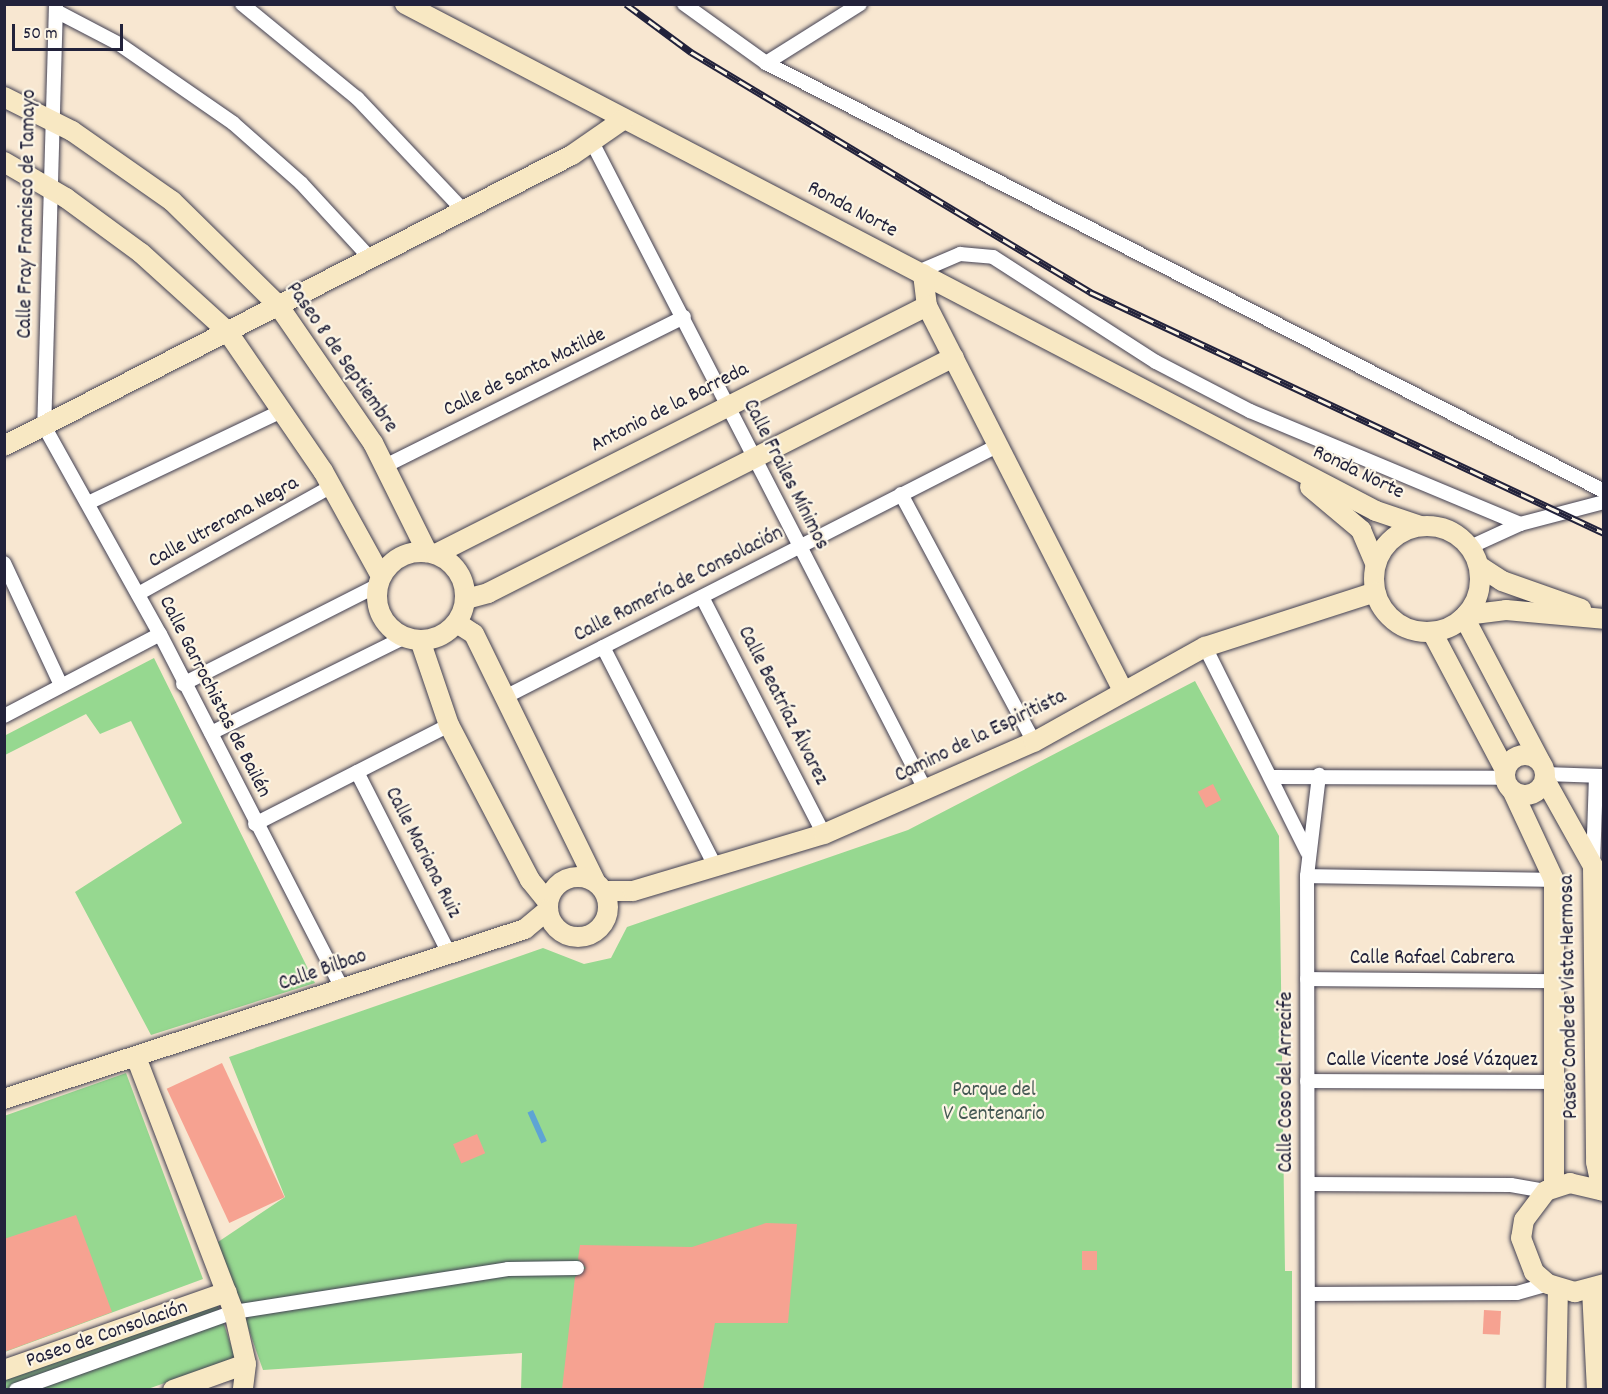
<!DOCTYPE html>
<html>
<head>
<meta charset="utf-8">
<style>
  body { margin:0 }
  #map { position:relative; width:1608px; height:1394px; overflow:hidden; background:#f8e7d1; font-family:Dekko,sans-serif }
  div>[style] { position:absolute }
  .green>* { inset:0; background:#96d890 }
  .water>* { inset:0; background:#5ea4d4; transform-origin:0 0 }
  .building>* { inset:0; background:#f6a291; transform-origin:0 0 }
  .roads { filter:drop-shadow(0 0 2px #424052) drop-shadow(0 0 2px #424052) }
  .street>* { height:14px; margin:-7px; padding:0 7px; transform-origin:7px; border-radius:7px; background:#fff }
  .secondary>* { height:20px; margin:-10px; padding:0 10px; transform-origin:10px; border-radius:10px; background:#f8e8c3 }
  .secondary>.ring { margin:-10px; padding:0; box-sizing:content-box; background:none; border:20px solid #f8e8c3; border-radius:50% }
  .rail>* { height:7px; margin-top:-3.5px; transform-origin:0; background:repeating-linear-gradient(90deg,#fcf5e5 0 14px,#22223b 0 28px); box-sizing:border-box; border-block:2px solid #22223b }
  span { translate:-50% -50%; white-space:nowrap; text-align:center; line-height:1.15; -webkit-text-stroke:4.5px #fcf5e5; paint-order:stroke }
  .street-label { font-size:21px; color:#22223b }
  .park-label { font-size:21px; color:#455954 }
  .frame { position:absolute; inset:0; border:6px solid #22223b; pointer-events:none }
  .scale { position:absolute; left:12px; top:24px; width:111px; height:27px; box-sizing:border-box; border:3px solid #22223b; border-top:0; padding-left:8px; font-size:18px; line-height:21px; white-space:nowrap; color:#22223b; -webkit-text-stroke:4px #fcf5e5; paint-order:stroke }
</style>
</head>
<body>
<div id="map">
  <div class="green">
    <div style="clip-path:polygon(154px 658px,315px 983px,151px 1035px,75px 892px,182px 823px,131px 721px,100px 734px,86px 714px,5px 755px,4px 736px)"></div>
    <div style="clip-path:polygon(1195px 681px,1279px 836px,1285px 1271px,1292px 1271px,1292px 1389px,521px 1390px,522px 1353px,263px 1370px,218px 1242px,285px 1197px,229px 1057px,543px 948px,584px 964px,611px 958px,627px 927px,908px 830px)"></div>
    <div style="clip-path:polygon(126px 1073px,203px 1279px,5px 1352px,4px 1116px)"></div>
    <div style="clip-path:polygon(217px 1303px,235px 1358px,145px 1390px,5px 1389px,4px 1371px)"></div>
  </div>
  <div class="water">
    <div style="left:533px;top:1110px;width:34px;height:6px;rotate:66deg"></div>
  </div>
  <div class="building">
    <div style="left:1213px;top:784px;width:18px;height:17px;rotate:63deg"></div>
    <div style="left:222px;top:1063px;width:148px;height:61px;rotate:65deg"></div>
    <div style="left:477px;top:1134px;width:21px;height:26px;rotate:67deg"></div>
    <div style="clip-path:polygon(76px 1215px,112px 1312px,4px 1352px,4px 1239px)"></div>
    <div style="clip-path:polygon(766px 1223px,797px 1224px,788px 1323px,715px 1323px,703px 1389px,562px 1389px,575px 1277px,586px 1268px,578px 1259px,580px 1245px,692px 1247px)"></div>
    <div style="left:1082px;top:1251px;width:15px;height:19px"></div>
    <div style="left:1484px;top:1310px;width:17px;height:24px;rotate:3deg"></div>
  </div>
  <div class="roads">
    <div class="street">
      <div style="left:56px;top:4px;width:422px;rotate:91.6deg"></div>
      <div style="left:44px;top:426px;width:238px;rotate:60.9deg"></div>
      <div style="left:160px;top:634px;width:400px;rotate:62.8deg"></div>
      <div style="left:242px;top:4px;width:149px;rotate:39.3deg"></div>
      <div style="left:357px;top:98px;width:156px;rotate:46.6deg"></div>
      <div style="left:684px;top:4px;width:101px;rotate:35.7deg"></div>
      <div style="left:766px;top:63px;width:941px;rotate:27.06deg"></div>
      <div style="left:56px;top:11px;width:71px;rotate:27.6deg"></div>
      <div style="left:119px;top:44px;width:139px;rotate:34.7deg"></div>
      <div style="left:233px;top:123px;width:91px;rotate:41.4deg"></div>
      <div style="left:301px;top:183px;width:100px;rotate:47.4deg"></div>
      <div style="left:766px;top:63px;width:111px;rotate:-32.1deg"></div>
      <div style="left:593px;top:144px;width:728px;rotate:62.77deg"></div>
      <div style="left:918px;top:272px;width:46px;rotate:-23.2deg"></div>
      <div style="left:960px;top:254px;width:33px;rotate:5deg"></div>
      <div style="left:993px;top:257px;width:194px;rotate:32.8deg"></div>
      <div style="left:1156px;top:362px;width:106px;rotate:27.5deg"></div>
      <div style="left:1250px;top:411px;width:293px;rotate:22.7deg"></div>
      <div style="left:385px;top:466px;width:334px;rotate:-26.5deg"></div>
      <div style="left:901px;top:494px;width:281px;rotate:61.8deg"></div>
      <div style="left:88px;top:503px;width:217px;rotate:-25.4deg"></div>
      <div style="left:1470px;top:547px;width:55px;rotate:-24.7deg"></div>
      <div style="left:1520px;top:524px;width:87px;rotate:-14.7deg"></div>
      <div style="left:4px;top:563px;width:135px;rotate:65deg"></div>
      <div style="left:138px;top:594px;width:220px;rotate:-29.1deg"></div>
      <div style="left:702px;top:597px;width:267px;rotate:62.8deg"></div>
      <div style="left:603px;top:647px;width:246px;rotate:62.9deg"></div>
      <div style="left:1205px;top:647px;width:229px;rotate:63.5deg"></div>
      <div style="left:183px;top:684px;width:219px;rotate:-26.9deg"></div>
      <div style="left:505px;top:697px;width:555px;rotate:-27.03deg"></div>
      <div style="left:4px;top:716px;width:176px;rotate:-27.7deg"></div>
      <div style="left:211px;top:733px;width:216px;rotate:-26.3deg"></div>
      <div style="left:357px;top:772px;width:203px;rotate:63.1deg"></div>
      <div style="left:1545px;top:774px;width:58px;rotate:2deg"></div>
      <div style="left:1271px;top:777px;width:234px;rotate:0.2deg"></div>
      <div style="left:255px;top:824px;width:218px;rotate:-27deg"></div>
      <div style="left:1593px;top:866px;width:89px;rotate:-88.1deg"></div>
      <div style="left:1307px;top:876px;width:247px;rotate:0.9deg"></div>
      <div style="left:1307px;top:979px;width:249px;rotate:0.5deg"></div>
      <div style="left:1307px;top:1081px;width:248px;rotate:0.2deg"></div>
      <div style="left:1308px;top:1184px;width:203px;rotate:0.3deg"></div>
      <div style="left:1511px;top:1185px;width:36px;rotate:10deg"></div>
      <div style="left:1308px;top:1294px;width:209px;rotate:-0.3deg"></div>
      <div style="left:1517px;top:1293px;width:32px;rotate:-16deg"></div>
      <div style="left:16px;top:1390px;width:232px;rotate:-19.7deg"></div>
      <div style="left:234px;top:1312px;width:277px;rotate:-8.9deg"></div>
      <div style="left:508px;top:1269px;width:69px;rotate:-0.8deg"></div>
      <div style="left:1308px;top:1390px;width:514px;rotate:-90.11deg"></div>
      <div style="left:1307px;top:876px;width:102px;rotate:-83.2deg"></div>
    </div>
    <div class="secondary">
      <div style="left:405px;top:4px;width:1095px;rotate:27.57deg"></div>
      <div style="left:1376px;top:511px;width:46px;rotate:18.8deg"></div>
      <div style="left:4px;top:97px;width:76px;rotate:26.6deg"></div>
      <div style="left:72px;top:131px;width:122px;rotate:35deg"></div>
      <div style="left:172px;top:201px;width:148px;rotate:44.5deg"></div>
      <div style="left:278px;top:305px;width:168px;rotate:55.5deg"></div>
      <div style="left:373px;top:443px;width:122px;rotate:63.6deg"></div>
      <div style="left:4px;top:162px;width:72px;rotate:30.1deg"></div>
      <div style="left:66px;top:198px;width:93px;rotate:36.3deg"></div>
      <div style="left:141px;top:253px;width:116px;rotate:42.2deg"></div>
      <div style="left:227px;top:331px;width:170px;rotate:55.6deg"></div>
      <div style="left:323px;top:471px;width:120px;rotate:61.1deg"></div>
      <div style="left:923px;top:274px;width:32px;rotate:83deg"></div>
      <div style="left:927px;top:306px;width:432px;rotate:63deg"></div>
      <div style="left:4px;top:446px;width:638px;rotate:-27.13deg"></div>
      <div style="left:572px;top:155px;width:63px;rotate:-34.7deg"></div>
      <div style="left:1310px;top:487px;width:67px;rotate:40.1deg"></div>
      <div style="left:1361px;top:530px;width:36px;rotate:67deg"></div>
      <div class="ring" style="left:1374px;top:526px;width:86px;height:86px"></div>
      <div class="ring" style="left:377px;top:552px;width:68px;height:68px"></div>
      <div style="left:436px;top:554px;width:550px;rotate:-26.8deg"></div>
      <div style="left:1479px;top:566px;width:27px;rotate:33deg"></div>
      <div style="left:1502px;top:581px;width:84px;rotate:19.5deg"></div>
      <div style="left:466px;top:599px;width:23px;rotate:-15deg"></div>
      <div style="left:488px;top:593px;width:522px;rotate:-26.86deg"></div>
      <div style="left:1466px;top:615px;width:40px;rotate:-7.1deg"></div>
      <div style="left:1506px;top:610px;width:98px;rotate:5.2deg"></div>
      <div style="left:1464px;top:617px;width:163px;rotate:62.2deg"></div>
      <div style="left:457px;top:623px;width:20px;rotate:33deg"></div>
      <div style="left:474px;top:634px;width:275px;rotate:63.9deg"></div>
      <div style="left:1432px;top:632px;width:156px;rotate:62.1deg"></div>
      <div style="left:420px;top:640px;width:90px;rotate:71.2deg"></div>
      <div style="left:449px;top:725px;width:175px;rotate:62.4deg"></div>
      <div style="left:530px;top:880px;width:28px;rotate:51deg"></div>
      <div class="ring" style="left:1505px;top:755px;width:20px;height:20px"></div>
      <div style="left:1545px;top:780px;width:98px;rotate:60.8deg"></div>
      <div style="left:1593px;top:866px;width:296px;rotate:89.4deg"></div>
      <div style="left:1596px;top:1162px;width:29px;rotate:78deg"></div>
      <div style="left:1513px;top:792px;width:97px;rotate:65deg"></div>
      <div style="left:1554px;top:880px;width:307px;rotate:90deg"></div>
      <div class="ring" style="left:548px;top:877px;width:40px;height:40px"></div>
      <div style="left:604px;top:891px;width:29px"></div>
      <div style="left:633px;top:891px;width:199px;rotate:-16.6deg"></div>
      <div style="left:824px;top:834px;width:229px;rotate:-23.7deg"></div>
      <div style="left:1034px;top:742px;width:196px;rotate:-29.1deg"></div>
      <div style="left:1205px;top:647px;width:179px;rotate:-17.9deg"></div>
      <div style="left:136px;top:1057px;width:273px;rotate:69deg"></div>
      <div style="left:234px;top:1312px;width:53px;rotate:77deg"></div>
      <div style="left:246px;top:1364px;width:26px;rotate:97deg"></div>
      <div style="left:4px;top:1099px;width:548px;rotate:-18.07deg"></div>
      <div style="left:525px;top:929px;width:30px;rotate:-40deg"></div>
      <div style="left:1604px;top:1191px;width:35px;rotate:-167deg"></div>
      <div style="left:1570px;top:1183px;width:25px;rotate:162deg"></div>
      <div style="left:1546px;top:1191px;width:36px;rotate:127deg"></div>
      <div style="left:1524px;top:1220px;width:18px;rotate:99deg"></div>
      <div style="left:1521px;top:1238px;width:36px;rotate:69deg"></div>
      <div style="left:1534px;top:1272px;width:18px;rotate:41deg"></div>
      <div style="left:1548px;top:1284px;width:28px;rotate:17deg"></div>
      <div style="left:1575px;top:1292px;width:30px;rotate:-15deg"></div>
      <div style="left:1592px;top:1289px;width:101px;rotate:87.2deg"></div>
      <div style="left:4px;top:1370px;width:236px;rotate:-19.3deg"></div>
      <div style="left:173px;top:1390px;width:77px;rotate:-19.6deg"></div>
      <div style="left:1556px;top:1390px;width:101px;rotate:-88.9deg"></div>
    </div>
  </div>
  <div class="rail">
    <div style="left:626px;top:4px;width:81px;rotate:36.4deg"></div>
    <div style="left:691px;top:52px;width:466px;rotate:31deg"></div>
    <div style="left:1090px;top:292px;width:568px;rotate:25.12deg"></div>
  </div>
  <div class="street-label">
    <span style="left:852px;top:210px;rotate:28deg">Ronda Norte</span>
    <span style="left:28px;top:214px;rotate:-89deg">Calle Fray Francisco de Tamayo</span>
    <span style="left:341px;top:358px;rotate:55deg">Paseo 8 de Septiembre</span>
    <span style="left:525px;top:373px;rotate:-26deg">Calle de Santa Matilde</span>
    <span style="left:670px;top:408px;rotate:-27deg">Antonio de la Barreda</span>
    <span style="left:1358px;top:473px;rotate:26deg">Ronda Norte</span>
    <span style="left:785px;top:475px;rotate:63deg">Calle Frailes Mínimos</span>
    <span style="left:224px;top:523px;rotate:-29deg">Calle Utrerana Negra</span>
    <span style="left:679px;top:585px;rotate:-27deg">Calle Romería de Consolación</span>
    <span style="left:214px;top:697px;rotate:63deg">Calle Garrochistas de Bailén</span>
    <span style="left:782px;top:706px;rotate:63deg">Calle Beatríaz Álvarez</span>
    <span style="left:981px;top:737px;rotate:-26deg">Camino de la Espiritista</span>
    <span style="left:422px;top:853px;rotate:63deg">Calle Mariana Ruiz</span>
    <span style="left:1432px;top:959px">Calle Rafael Cabrera</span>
    <span style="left:323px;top:971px;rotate:-19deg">Calle Bilbao</span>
    <span style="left:1570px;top:997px;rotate:-91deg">Paseo Conde de Vista Hermosa</span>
    <span style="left:1432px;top:1061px">Calle Vicente José Vázquez</span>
    <span style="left:1287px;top:1082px;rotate:-90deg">Calle Coso del Arrecife</span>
    <span style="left:107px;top:1335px;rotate:-19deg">Paseo de Consolación</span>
  </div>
  <div class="park-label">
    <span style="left:994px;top:1103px">Parque del<br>V Centenario</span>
  </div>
  <div class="frame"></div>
  <div class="scale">50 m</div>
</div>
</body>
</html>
